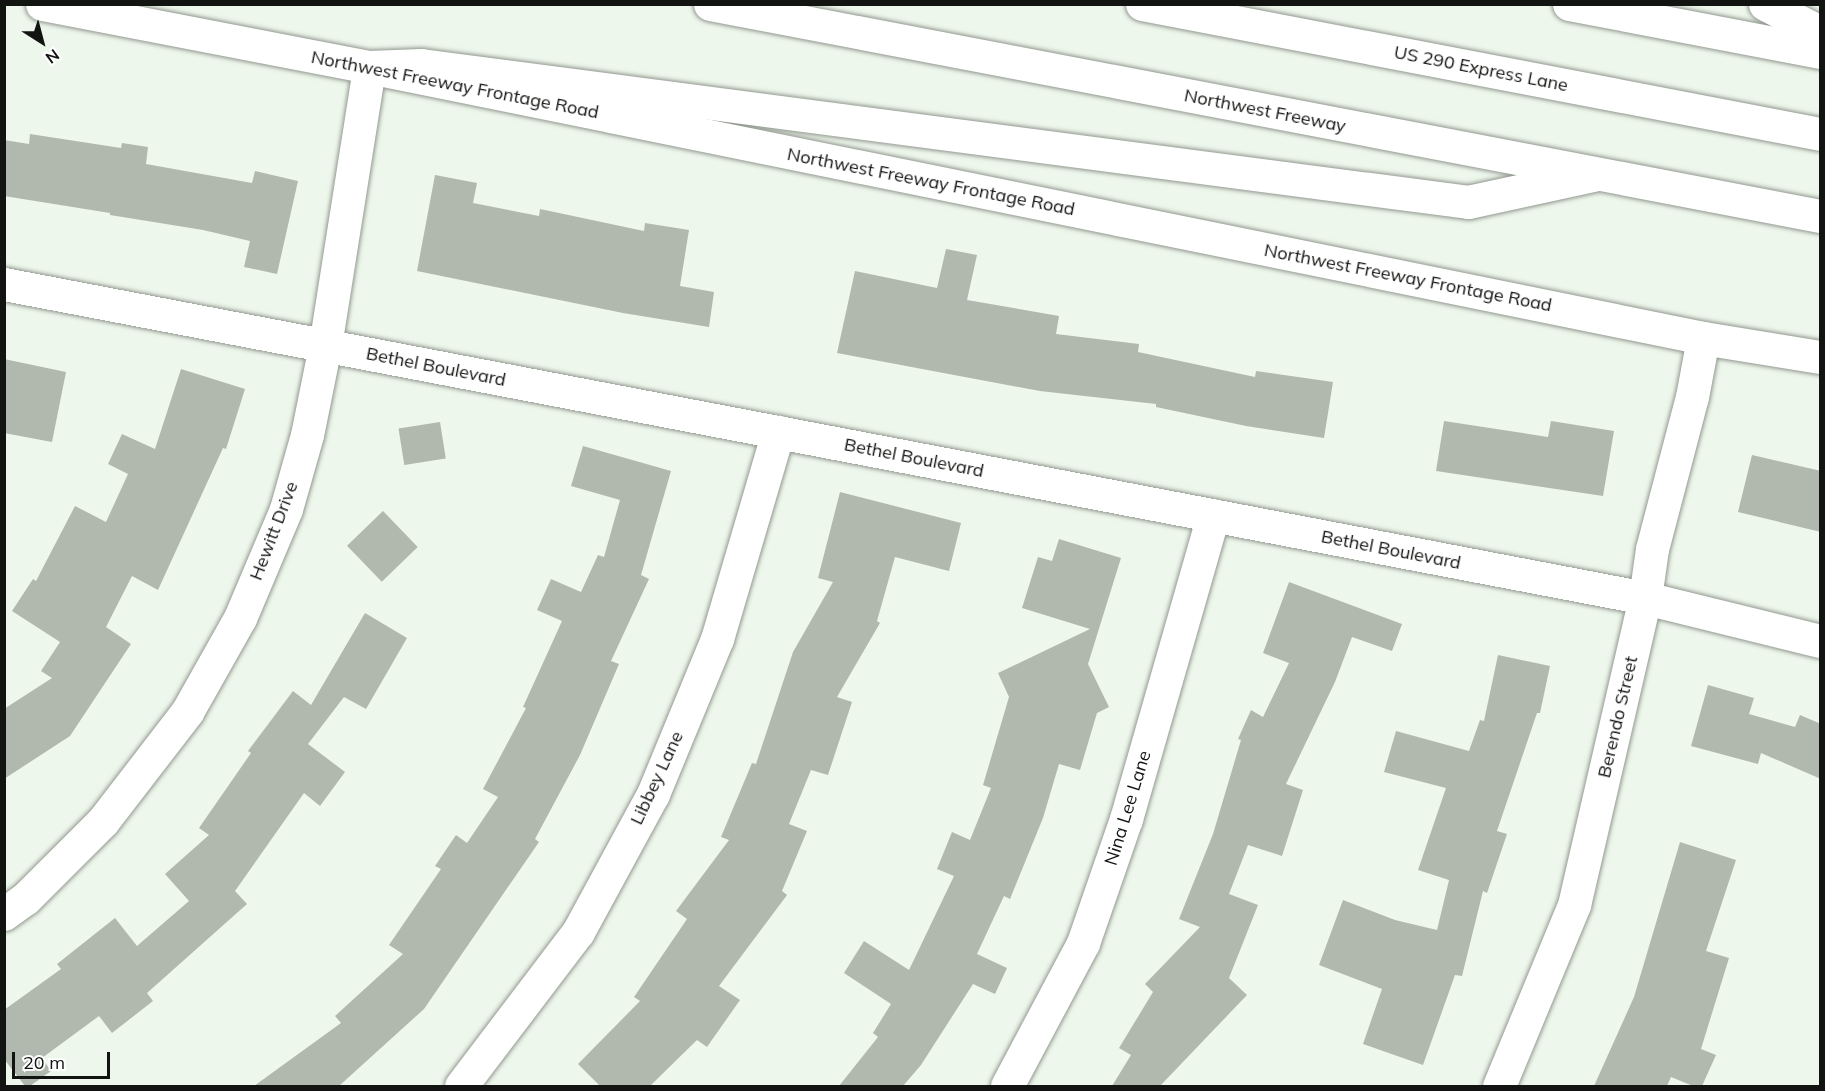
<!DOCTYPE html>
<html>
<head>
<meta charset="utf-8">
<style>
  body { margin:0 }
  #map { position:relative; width:1825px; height:1091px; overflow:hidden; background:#eef7ec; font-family:Mulish,sans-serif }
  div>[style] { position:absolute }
  .building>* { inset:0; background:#b1b9af; transform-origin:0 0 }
  .roads { filter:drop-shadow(0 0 2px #929990) drop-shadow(0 0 2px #929990) }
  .minor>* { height:33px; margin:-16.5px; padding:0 16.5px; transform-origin:16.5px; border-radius:16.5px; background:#fff }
  .major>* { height:33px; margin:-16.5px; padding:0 16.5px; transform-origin:16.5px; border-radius:16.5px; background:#fff }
  .highway>* { height:33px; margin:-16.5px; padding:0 16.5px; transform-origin:16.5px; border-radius:16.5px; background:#fff }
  span { translate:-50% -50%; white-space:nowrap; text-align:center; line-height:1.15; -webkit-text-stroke:4.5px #fff; paint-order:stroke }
  .street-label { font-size:18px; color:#111410 }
  .frame { position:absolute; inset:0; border:6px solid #111410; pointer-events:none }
  .north { position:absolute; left:12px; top:12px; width:60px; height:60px; -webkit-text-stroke:4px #fff; paint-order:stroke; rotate:144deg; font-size:16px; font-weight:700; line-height:24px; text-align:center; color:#111410 }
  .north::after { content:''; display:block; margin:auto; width:21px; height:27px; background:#111410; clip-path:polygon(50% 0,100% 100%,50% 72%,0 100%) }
  .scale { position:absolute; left:12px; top:1052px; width:98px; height:27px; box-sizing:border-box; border:3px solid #111410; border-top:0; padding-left:8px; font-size:18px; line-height:21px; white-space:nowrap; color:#111410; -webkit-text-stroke:4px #fff; paint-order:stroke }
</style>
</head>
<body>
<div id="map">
  <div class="building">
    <div style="clip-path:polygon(30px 134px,121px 148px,122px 143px,148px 147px,146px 164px,252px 183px,255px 171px,298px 181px,277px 274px,244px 267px,250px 241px,203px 230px,110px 215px,110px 213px,4px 196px,4px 140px,29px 144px)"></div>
    <div style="clip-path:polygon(435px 175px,477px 183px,473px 203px,539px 216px,540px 209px,644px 231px,645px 223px,689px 230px,680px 286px,714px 292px,709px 327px,623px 313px,417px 271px)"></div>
    <div style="clip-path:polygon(946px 249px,977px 255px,967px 300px,1059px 316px,1056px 334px,1139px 344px,1138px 352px,1255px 377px,1256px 371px,1333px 382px,1324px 438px,1246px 426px,1156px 407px,1156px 404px,1040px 391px,837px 353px,855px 271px,937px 288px)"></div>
    <div style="clip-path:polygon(4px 359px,66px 372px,52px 442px,4px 433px)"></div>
    <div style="clip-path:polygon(181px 369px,245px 389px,226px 449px,223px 448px,158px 590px,132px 576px,106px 627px,131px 644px,70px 736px,4px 779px,4px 709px,52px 678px,41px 671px,60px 642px,12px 611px,33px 579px,36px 581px,75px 506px,106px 522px,128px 474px,108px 464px,122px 434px,155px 449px)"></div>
    <div style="clip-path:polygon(1444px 421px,1548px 437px,1551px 421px,1614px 431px,1603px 496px,1436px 471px)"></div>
    <div style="left:440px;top:422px;width:37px;height:42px;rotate:81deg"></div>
    <div style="clip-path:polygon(583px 446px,671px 471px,641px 575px,649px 579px,611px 661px,619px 664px,580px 755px,535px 839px,539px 842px,424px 1009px,339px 1086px,254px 1086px,341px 1023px,335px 1016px,403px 954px,389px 945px,441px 869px,435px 866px,456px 835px,467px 843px,498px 797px,483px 789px,526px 708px,523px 707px,562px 621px,537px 610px,551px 579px,581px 592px,598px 555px,604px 557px,620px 500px,571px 486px)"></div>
    <div style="clip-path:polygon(1752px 455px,1821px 471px,1821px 532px,1738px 512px)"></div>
    <div style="clip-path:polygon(840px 492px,961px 523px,949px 571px,895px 557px,877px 621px,880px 623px,837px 697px,852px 702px,828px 775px,811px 770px,789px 824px,807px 831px,782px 891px,787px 895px,719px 986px,740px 1000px,707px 1047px,697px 1040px,650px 1086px,600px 1086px,578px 1064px,640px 1001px,634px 997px,687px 919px,676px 911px,729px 840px,721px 837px,752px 763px,756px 764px,793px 652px,833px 582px,818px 578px)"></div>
    <div style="left:383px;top:511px;width:50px;height:50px;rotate:46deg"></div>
    <div style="clip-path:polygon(1059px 539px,1121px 558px,1088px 664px,1109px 707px,1097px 713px,1080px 770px,1059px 764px,1043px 818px,1010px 899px,1004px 896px,977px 954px,1007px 968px,995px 994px,973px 984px,921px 1065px,903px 1086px,839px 1086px,878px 1037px,873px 1033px,891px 1004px,844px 973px,864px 941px,909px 970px,954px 876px,937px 869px,952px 832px,970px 840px,991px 788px,983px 785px,1009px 697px,998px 673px,1090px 629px,1022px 608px,1038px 557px,1052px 561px)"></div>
    <div style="clip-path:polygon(1289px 582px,1402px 624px,1392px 651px,1352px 637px,1335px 682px,1286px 784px,1303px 790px,1282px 856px,1248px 845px,1229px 894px,1258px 905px,1229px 978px,1247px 995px,1160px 1086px,1112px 1086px,1131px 1055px,1119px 1048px,1153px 992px,1145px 984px,1200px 927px,1179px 919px,1213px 834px,1241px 740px,1238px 739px,1251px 710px,1263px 717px,1289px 663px,1263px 653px)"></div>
    <div style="clip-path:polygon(365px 613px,407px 638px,366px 709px,344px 697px,308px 744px,345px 772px,320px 806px,304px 793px,235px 891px,247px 904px,147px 993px,153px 1001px,112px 1033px,99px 1016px,42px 1058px,51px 1071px,30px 1086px,25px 1086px,4px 1059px,4px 1010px,61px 969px,57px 964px,115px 918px,137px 946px,189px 901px,165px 874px,209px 835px,199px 828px,251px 753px,248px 751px,293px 691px,311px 705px)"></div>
    <div style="clip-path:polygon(1498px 655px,1550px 666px,1540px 713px,1537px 713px,1497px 831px,1507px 834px,1487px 893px,1483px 891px,1462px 976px,1455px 975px,1423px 1065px,1363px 1044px,1382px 989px,1319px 965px,1343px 900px,1395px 920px,1437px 930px,1449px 880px,1418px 870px,1446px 788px,1384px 772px,1396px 731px,1469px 751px,1480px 720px,1484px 721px)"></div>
    <div style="clip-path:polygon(1708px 685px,1754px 698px,1749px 714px,1795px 727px,1800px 715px,1821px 724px,1821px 779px,1761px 753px,1758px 764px,1691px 746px)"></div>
    <div style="clip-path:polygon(1680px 842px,1736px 860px,1706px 951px,1729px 958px,1701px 1049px,1716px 1055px,1702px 1086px,1693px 1086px,1671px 1077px,1667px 1086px,1594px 1086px,1634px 997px)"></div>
  </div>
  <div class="roads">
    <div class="minor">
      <div style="left:4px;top:284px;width:1671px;rotate:10.83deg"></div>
      <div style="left:1645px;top:598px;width:180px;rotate:13.8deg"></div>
      <div style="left:4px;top:914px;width:26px;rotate:-36deg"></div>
      <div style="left:25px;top:899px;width:110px;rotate:-45deg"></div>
      <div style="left:103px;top:821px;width:138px;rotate:-52.4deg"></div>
      <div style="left:187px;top:712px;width:108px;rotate:-60.6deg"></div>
      <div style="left:240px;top:618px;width:118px;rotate:-67.1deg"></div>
      <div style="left:286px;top:509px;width:77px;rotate:-74.2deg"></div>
      <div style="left:307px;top:435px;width:91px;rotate:-78.6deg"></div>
      <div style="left:325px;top:346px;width:282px;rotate:-81deg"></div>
      <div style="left:461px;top:1086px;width:193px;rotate:-52.8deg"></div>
      <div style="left:578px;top:932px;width:157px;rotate:-61.5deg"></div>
      <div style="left:653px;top:794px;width:168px;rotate:-67.6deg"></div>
      <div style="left:717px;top:639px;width:216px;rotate:-73.6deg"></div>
      <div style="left:1007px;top:1086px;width:162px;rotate:-62deg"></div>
      <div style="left:1083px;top:943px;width:131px;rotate:-70.9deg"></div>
      <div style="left:1126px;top:819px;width:316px;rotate:-74deg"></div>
      <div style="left:1499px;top:1086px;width:196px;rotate:-67.5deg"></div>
      <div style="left:1574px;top:905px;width:315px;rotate:-77deg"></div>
      <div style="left:1645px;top:598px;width:49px;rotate:-81.9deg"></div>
      <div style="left:1652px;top:549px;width:157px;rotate:-75.3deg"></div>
      <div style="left:1692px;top:397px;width:60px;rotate:-79.4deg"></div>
    </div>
    <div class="major">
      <div style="left:42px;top:4px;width:333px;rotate:10.9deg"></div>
      <div style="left:369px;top:67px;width:1361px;rotate:11.48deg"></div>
      <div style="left:1703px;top:338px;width:119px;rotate:9.2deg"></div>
    </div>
    <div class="highway">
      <div style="left:710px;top:4px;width:1130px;rotate:10.81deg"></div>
      <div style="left:1142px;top:4px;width:690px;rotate:10.85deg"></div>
      <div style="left:1569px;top:4px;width:256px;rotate:10.8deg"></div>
      <div style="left:1765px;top:4px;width:62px;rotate:27deg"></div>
      <div style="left:369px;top:67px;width:52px;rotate:-2.2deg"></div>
      <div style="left:421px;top:65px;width:1056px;rotate:7.45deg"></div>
      <div style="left:1468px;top:202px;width:133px;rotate:-12.2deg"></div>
    </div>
  </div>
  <div class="street-label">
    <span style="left:1481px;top:69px;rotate:11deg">US 290 Express Lane</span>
    <span style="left:455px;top:85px;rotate:11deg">Northwest Freeway Frontage Road</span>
    <span style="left:1265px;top:111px;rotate:11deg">Northwest Freeway</span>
    <span style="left:931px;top:182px;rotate:11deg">Northwest Freeway Frontage Road</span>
    <span style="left:1408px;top:278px;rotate:11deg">Northwest Freeway Frontage Road</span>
    <span style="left:436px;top:367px;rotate:11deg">Bethel Boulevard</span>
    <span style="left:914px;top:458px;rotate:11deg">Bethel Boulevard</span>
    <span style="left:274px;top:531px;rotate:-69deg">Hewitt Drive</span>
    <span style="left:1391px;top:550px;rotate:11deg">Bethel Boulevard</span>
    <span style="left:1618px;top:717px;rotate:-77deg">Berendo Street</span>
    <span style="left:657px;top:778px;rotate:-65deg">Libbey Lane</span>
    <span style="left:1128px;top:808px;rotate:-73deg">Nina Lee Lane</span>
  </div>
  <div class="frame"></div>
  <div class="north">N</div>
  <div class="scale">20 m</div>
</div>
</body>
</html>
